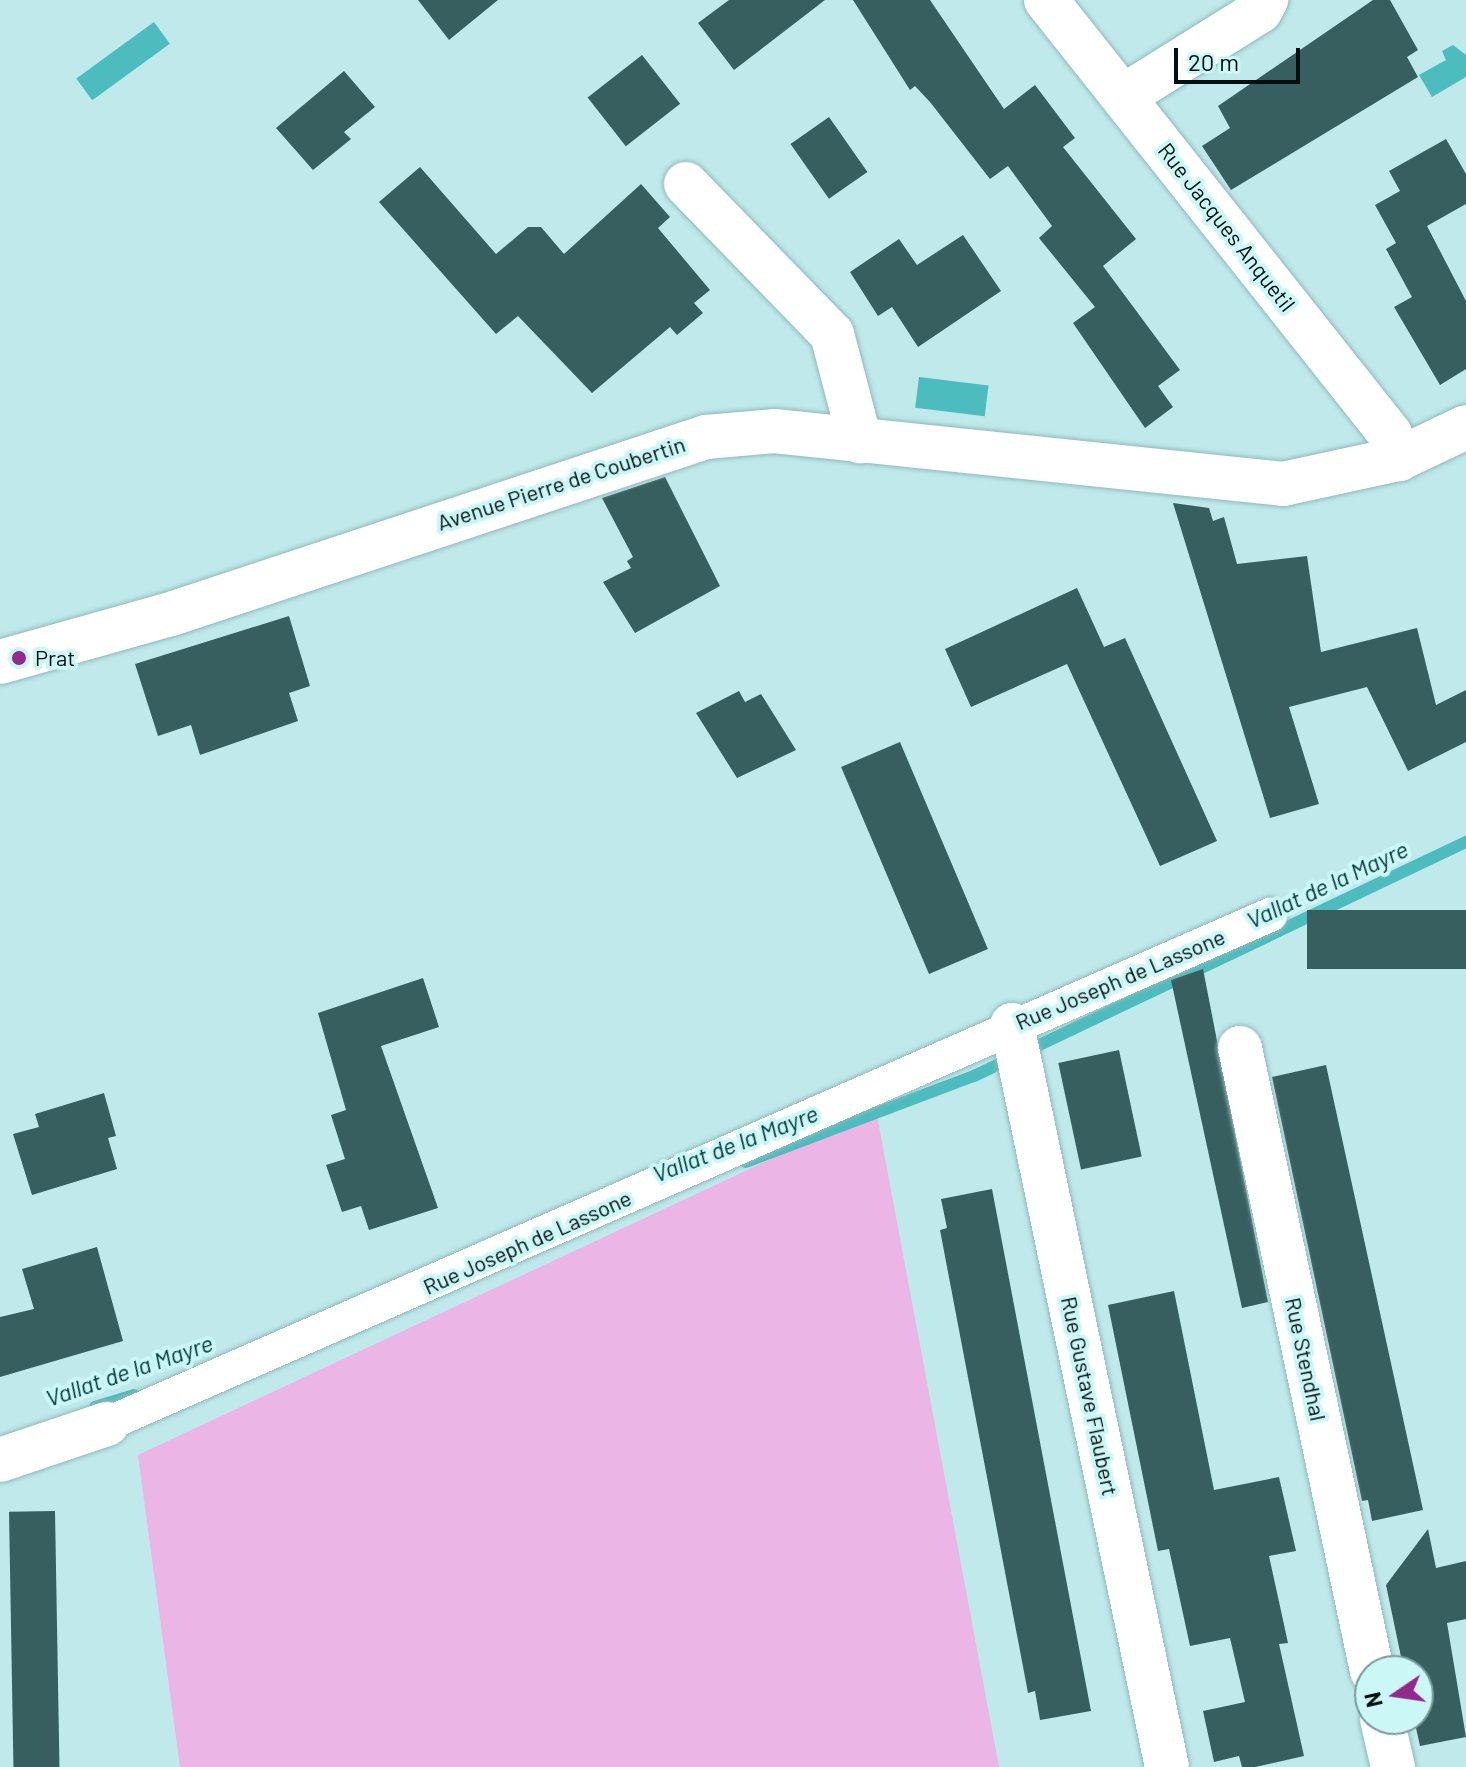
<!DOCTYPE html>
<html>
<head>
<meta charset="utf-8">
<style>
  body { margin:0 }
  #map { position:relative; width:1466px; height:1767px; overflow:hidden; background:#bfe9ea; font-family:Barlow,sans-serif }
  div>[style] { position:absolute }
  .green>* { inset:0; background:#ebb5e5 }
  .water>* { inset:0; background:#4dbcbe; transform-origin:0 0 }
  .stream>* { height:12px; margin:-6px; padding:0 6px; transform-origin:6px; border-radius:6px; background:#4dbcbe }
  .building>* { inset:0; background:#385f5f; transform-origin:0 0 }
  .roads { filter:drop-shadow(0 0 2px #90baba) drop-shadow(0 0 2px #90baba) }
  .pedestrian>* { height:34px; margin:-17px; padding:0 17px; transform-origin:17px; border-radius:17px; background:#fff }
  .minor>* { height:44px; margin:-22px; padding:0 22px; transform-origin:22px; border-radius:22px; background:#fff }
  .dots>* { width:22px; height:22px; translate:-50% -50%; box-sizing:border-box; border:4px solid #ccf7f7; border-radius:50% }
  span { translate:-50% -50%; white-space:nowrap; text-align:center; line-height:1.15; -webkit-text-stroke:8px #ccf7f7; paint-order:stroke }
  .street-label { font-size:22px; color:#020f10 }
  .poi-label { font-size:22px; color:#020f10 }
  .left { translate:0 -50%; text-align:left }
  .water-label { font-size:24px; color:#003738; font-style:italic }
  .north { position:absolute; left:1354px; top:1655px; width:80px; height:80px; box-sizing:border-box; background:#ccf7f7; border:2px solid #7b9a9b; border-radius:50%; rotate:257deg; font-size:22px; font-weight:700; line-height:32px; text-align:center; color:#020f10 }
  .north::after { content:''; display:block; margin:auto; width:28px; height:36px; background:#92298c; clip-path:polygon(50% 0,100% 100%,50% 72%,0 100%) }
  .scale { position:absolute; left:1174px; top:48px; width:126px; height:36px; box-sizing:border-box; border:4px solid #020f10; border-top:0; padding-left:10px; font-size:24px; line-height:28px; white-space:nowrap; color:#020f10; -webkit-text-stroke:6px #ccf7f7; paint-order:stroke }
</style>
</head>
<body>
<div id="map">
  <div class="green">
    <div style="clip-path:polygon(876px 1110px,999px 1767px,180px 1767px,138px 1455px)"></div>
  </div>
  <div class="water">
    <div style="left:154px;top:22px;width:27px;height:96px;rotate:54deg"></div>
    <div style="clip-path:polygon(1453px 45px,1466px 55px,1466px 77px,1432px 97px,1419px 75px,1446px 60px,1442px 51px)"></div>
    <div style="left:919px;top:377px;width:70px;height:31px;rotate:7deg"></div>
  </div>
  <div class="stream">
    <div style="left:746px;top:1162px;width:244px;rotate:-20.7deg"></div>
    <div style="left:974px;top:1076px;width:545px;rotate:-25.44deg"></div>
    <div style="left:95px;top:1407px;width:41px;rotate:-17.1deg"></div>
  </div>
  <div class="building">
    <div style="clip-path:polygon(418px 0,498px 0,449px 40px)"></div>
    <div style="clip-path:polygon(729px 0,825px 0,734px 70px,698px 23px)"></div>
    <div style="clip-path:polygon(853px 0,930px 0,1004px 109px,1035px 85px,1075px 138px,1063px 147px,1136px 239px,1103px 266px,1180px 370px,1158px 386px,1173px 407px,1145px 428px,1073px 323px,1095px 307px,1039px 238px,1052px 226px,1008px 166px,990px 179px,930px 102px,915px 86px,910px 90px)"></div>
    <div style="clip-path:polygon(1373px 0,1390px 0,1418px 50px,1407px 57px,1418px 77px,1231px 190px,1202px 146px,1230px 128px,1218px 106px)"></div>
    <div style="left:642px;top:55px;width:62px;height:69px;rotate:52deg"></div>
    <div style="clip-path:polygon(344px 71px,375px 107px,344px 132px,351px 139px,313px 170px,276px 128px)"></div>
    <div style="left:829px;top:117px;width:67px;height:47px;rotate:55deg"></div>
    <div style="clip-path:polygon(1446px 139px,1466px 174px,1466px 204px,1427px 226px,1466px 301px,1466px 369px,1440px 385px,1394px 307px,1412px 297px,1386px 249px,1396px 243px,1375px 205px,1400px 191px,1389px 171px)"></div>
    <div style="clip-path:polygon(420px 167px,496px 254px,528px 227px,541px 227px,564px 254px,641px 184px,670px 217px,658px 228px,710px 290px,694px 303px,703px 313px,677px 335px,670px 327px,592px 393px,518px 316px,496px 334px,379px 202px)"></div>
    <div style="clip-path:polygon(963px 235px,1001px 291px,918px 347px,892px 307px,878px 316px,850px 272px,899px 239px,917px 265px)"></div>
    <div style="clip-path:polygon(665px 477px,720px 586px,635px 633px,603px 582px,631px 568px,627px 561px,633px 557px,602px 498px)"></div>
    <div style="clip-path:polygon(1173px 503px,1209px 508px,1213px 521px,1224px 517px,1237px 564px,1307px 556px,1321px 652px,1417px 628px,1436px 705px,1466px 690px,1466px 742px,1408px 771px,1367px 687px,1289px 707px,1319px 804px,1270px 818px)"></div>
    <div style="clip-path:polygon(1077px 588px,1104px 647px,1125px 638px,1217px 841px,1160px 866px,1067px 664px,971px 707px,945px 649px)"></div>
    <div style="clip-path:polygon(289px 616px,310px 686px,289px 693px,298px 721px,200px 755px,191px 725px,158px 736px,135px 664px)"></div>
    <div style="clip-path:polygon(739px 691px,745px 702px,761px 694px,796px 750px,737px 778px,696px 713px)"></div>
    <div style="left:900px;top:742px;width:225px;height:64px;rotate:67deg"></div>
    <div style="left:1466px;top:910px;width:59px;height:159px;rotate:90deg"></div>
    <div style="clip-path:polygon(1203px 969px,1268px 1302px,1242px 1308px,1171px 980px)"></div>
    <div style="clip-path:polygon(423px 978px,439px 1027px,381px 1046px,438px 1208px,369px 1230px,361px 1206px,342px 1212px,326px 1165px,345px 1159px,331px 1115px,346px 1110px,318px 1013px)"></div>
    <div style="left:1119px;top:1050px;width:109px;height:62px;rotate:78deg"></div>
    <div style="clip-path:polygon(1326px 1065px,1423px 1510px,1372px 1521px,1368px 1500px,1362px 1501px,1272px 1077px)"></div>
    <div style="clip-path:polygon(104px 1093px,116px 1136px,108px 1138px,117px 1169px,32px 1195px,13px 1134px,39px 1127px,35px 1114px)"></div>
    <div style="clip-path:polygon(992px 1189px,1091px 1711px,1040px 1720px,1035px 1691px,1028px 1693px,940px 1230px,947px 1228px,941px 1199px)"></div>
    <div style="clip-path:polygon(97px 1247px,123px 1341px,0 1377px,0 1317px,34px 1309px,22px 1269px)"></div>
    <div style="clip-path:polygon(1174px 1291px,1214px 1490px,1279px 1477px,1296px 1551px,1269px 1556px,1288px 1643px,1279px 1644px,1304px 1756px,1255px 1767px,1242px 1767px,1239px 1756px,1214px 1762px,1203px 1711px,1245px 1702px,1230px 1638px,1190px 1646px,1169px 1549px,1158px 1551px,1108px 1305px)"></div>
    <div style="left:55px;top:1511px;width:256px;height:46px;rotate:89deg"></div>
    <div style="clip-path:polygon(1428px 1529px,1436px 1568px,1466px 1561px,1466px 1619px,1447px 1623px,1466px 1737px,1420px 1746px,1414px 1719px,1418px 1671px,1404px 1671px,1386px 1585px)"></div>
  </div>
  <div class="roads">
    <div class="pedestrian">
      <div style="left:107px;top:1424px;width:1270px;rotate:-23.64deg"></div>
    </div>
    <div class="minor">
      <div style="left:1046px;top:0;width:554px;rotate:51.6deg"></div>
      <div style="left:1390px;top:434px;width:27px;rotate:70deg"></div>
      <div style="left:1124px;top:96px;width:160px;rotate:-32deg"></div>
      <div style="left:1260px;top:11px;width:13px;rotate:-61deg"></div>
      <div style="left:686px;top:184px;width:209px;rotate:45.8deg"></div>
      <div style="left:832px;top:334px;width:111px;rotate:75.3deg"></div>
      <div style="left:0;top:662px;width:178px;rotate:-15.7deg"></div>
      <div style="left:171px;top:614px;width:564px;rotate:-18.31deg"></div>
      <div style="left:706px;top:437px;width:68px;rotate:-5deg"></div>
      <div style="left:774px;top:431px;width:512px;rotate:5.94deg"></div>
      <div style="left:1283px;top:484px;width:119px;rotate:-12.2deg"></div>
      <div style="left:1399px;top:459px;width:74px;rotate:-25.5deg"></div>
      <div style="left:1012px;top:1025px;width:758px;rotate:78.2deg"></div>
      <div style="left:1240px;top:1048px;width:637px;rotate:78.04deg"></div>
      <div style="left:0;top:1460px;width:113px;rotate:-18.6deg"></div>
      <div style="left:1382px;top:1719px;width:49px;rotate:77.1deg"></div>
    </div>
  </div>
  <div class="dots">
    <div style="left:19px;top:658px;background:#92298c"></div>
  </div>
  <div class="street-label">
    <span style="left:1227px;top:227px;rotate:52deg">Rue Jacques Anquetil</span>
    <span style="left:561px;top:483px;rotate:-18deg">Avenue Pierre de Coubertin</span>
    <span style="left:1120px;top:979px;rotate:-23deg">Rue Joseph de Lassone</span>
    <span style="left:527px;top:1242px;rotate:-24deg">Rue Joseph de Lassone</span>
    <span style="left:1306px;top:1359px;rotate:78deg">Rue Stendhal</span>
    <span style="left:1090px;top:1396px;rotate:78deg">Rue Gustave Flaubert</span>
  </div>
  <div class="poi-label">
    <span class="left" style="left:35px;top:658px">Prat</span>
  </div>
  <div class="water-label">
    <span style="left:1327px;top:884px;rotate:-25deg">Vallat de la Mayre</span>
    <span style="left:735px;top:1143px;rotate:-21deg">Vallat de la Mayre</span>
    <span style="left:129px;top:1370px;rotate:-19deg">Vallat de la Mayre</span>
  </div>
  <div class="north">N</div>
  <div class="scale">20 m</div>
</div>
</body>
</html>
